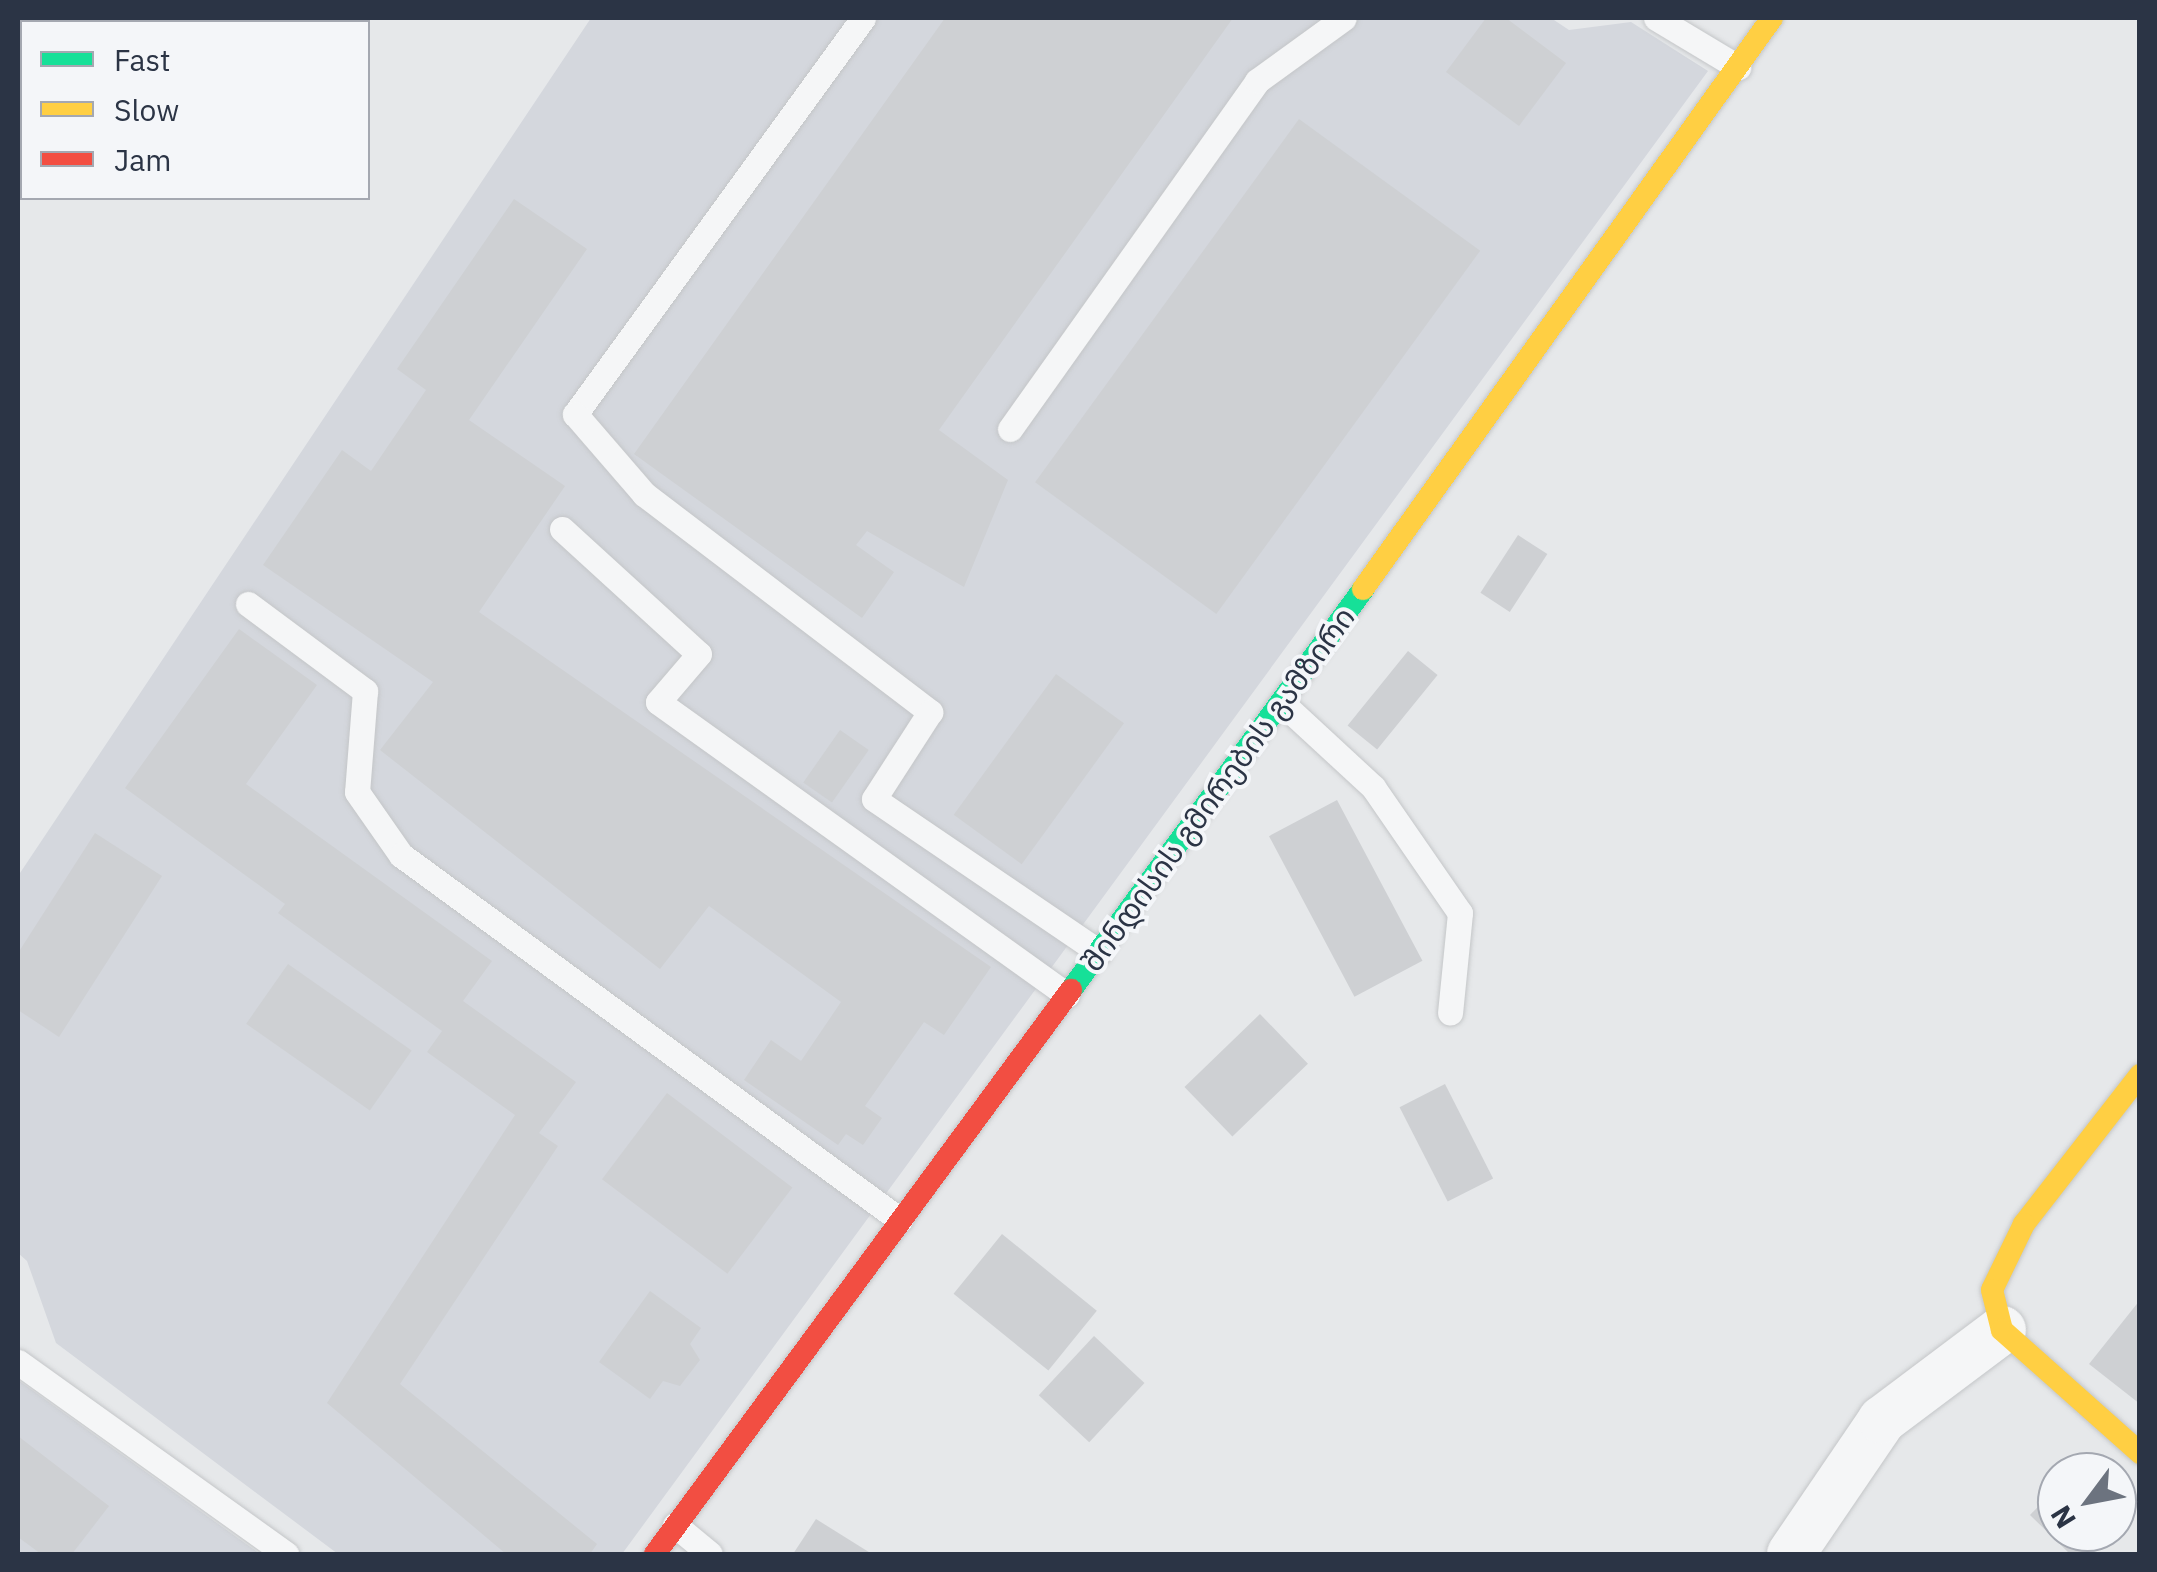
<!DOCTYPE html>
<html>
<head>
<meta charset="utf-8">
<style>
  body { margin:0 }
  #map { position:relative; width:2157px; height:1572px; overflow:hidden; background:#e6e8ea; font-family:"IBM Plex Sans","Noto Sans Georgian",sans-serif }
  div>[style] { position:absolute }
  .built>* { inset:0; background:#d4d7dd }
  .building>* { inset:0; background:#ced0d3; transform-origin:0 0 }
  .roads { filter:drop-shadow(0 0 2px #c4c6c8) drop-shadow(0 0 2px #c4c6c8) }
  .lane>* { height:25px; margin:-12.5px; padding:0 12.5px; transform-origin:12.5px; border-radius:12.5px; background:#f5f6f7 }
  .street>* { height:48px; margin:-24px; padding:0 24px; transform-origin:24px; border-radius:24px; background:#f5f6f7 }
  .fast>* { height:22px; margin:-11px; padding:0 11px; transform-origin:11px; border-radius:11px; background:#16e098 }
  .slow>* { height:22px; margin:-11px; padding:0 11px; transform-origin:11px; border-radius:11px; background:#ffcf43 }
  .jam>* { height:22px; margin:-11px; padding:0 11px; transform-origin:11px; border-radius:11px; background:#f24e42 }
  span { translate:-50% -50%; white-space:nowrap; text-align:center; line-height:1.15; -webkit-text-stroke:8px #f4f6f9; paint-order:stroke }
  .street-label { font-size:30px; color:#2b3445 }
  .frame { position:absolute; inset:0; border:20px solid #2b3445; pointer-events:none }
  .legend { position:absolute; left:20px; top:20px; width:350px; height:180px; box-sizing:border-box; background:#f4f6f9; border:2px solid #a4a8b1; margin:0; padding:12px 18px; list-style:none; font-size:30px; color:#2b3445 }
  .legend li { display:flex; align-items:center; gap:20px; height:50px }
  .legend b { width:50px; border:2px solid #a4a8b1 }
  .north { position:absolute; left:2037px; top:1452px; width:100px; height:100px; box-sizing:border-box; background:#f4f6f9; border:2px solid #a4a8b1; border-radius:50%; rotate:238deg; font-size:28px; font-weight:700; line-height:40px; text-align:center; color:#2b3445 }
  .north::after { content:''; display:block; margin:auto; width:35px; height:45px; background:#6c737f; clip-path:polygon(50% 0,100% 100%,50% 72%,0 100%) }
</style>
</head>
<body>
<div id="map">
  <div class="built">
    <div style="clip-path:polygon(591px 18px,1551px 18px,1569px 30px,1631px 22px,1708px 71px,622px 1554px,338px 1554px,56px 1343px,27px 1261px,18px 1253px,18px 876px)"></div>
    <div style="clip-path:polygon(18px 1380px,260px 1554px,18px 1554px)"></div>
  </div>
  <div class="building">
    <div style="clip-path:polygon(945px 18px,1233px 18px,939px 430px,1008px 480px,964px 587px,867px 531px,856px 545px,894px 572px,862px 618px,634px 454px)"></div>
    <div style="clip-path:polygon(1486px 18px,1506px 18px,1566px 63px,1519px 126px,1446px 72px)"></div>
    <div style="left:1299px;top:119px;width:224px;height:449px;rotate:36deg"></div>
    <div style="clip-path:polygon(514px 199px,587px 249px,469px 420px,565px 486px,479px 612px,991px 967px,944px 1035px,924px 1022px,865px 1106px,882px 1118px,863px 1145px,846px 1134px,838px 1145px,744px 1080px,771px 1040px,801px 1061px,841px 1002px,709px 906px,660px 969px,380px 750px,433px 682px,263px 565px,342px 450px,371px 471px,426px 390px,397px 369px)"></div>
    <div style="left:1518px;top:535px;width:35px;height:69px;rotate:33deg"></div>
    <div style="clip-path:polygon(239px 629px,317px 685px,246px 784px,492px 961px,463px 1001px,576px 1082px,539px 1133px,558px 1146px,400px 1384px,597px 1544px,590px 1554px,506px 1554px,327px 1403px,515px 1115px,427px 1052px,442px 1031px,278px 913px,285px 904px,125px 788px)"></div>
    <div style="left:1408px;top:651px;width:38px;height:96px;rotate:39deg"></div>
    <div style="left:1056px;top:674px;width:84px;height:174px;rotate:36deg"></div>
    <div style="left:840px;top:730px;width:35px;height:64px;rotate:35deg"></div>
    <div style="left:1337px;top:800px;width:182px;height:77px;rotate:62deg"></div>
    <div style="clip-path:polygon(95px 833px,162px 876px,59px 1037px,18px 1010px,18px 953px)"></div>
    <div style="left:288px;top:964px;width:151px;height:73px;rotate:35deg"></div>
    <div style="left:1260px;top:1014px;width:69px;height:105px;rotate:46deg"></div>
    <div style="left:1445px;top:1084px;width:106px;height:51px;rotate:63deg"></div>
    <div style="left:667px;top:1093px;width:157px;height:108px;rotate:37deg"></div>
    <div style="left:1002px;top:1234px;width:122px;height:77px;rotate:39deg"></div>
    <div style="clip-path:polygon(650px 1291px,701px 1328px,690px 1344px,700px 1360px,680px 1386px,663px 1381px,650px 1399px,599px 1362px)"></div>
    <div style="clip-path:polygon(2140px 1300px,2140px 1404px,2089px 1364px)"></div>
    <div style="left:1094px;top:1336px;width:69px;height:81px;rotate:43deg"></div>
    <div style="clip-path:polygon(18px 1436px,109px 1506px,72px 1554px,41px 1554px,18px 1537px)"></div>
    <div style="clip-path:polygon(2057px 1487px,2057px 1532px,2109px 1532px,2087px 1554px,2070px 1554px,2030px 1515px)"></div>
    <div style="clip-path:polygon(2117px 1495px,2131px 1509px,2117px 1524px)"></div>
    <div style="clip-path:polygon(816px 1519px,872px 1554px,793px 1554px)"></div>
  </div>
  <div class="roads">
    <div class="lane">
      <div style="left:863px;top:18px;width:490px;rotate:126deg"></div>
      <div style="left:575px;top:414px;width:106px;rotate:49.2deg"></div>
      <div style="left:644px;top:494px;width:360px;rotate:37.3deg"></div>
      <div style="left:930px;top:712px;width:103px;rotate:122.8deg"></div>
      <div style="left:874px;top:799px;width:272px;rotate:34.2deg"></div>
      <div style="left:1656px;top:18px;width:96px;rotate:30.9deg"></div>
      <div style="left:1010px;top:429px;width:427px;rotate:-54.6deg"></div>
      <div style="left:1257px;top:81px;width:107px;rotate:-35.9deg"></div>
      <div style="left:562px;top:529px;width:185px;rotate:42.4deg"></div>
      <div style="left:699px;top:654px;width:63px;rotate:130.5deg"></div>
      <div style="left:658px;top:702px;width:503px;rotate:35.62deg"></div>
      <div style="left:248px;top:604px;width:146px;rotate:36.6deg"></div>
      <div style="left:365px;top:691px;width:101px;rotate:94.5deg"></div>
      <div style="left:357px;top:792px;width:77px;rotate:55.1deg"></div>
      <div style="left:401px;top:855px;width:618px;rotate:36.18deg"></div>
      <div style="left:1282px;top:703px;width:124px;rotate:42.7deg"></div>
      <div style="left:1373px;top:787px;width:153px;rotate:55.4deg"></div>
      <div style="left:1460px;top:913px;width:100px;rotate:95.7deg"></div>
      <div style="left:18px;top:1362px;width:330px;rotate:35.6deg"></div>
      <div style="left:675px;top:1525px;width:45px;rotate:39.6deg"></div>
    </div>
    <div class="street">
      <div style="left:1791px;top:1554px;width:162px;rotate:-55.8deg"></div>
      <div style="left:1882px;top:1420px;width:150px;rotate:-36.9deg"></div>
    </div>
    <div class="fast">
      <div style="left:1071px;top:990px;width:496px;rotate:-53.9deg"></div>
    </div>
    <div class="slow">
      <div style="left:1363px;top:589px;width:702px;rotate:-54.39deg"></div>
      <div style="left:2140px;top:1075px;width:189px;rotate:127.9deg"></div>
      <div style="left:2024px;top:1224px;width:73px;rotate:115.9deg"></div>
      <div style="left:1992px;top:1290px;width:41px;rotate:76deg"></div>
      <div style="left:2002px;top:1330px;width:185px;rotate:41.7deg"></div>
    </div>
    <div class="jam">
      <div style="left:655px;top:1554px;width:701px;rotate:-53.59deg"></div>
    </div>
  </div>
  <div class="street-label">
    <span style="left:1218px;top:789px;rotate:-54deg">შინდისის გმირების გამზირი</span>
  </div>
  <div class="frame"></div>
  <ul class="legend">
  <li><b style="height:12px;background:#16e098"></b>Fast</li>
  <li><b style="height:12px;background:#ffcf43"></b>Slow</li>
  <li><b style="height:12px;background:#f24e42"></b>Jam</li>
  </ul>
  <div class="north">N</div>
</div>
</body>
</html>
